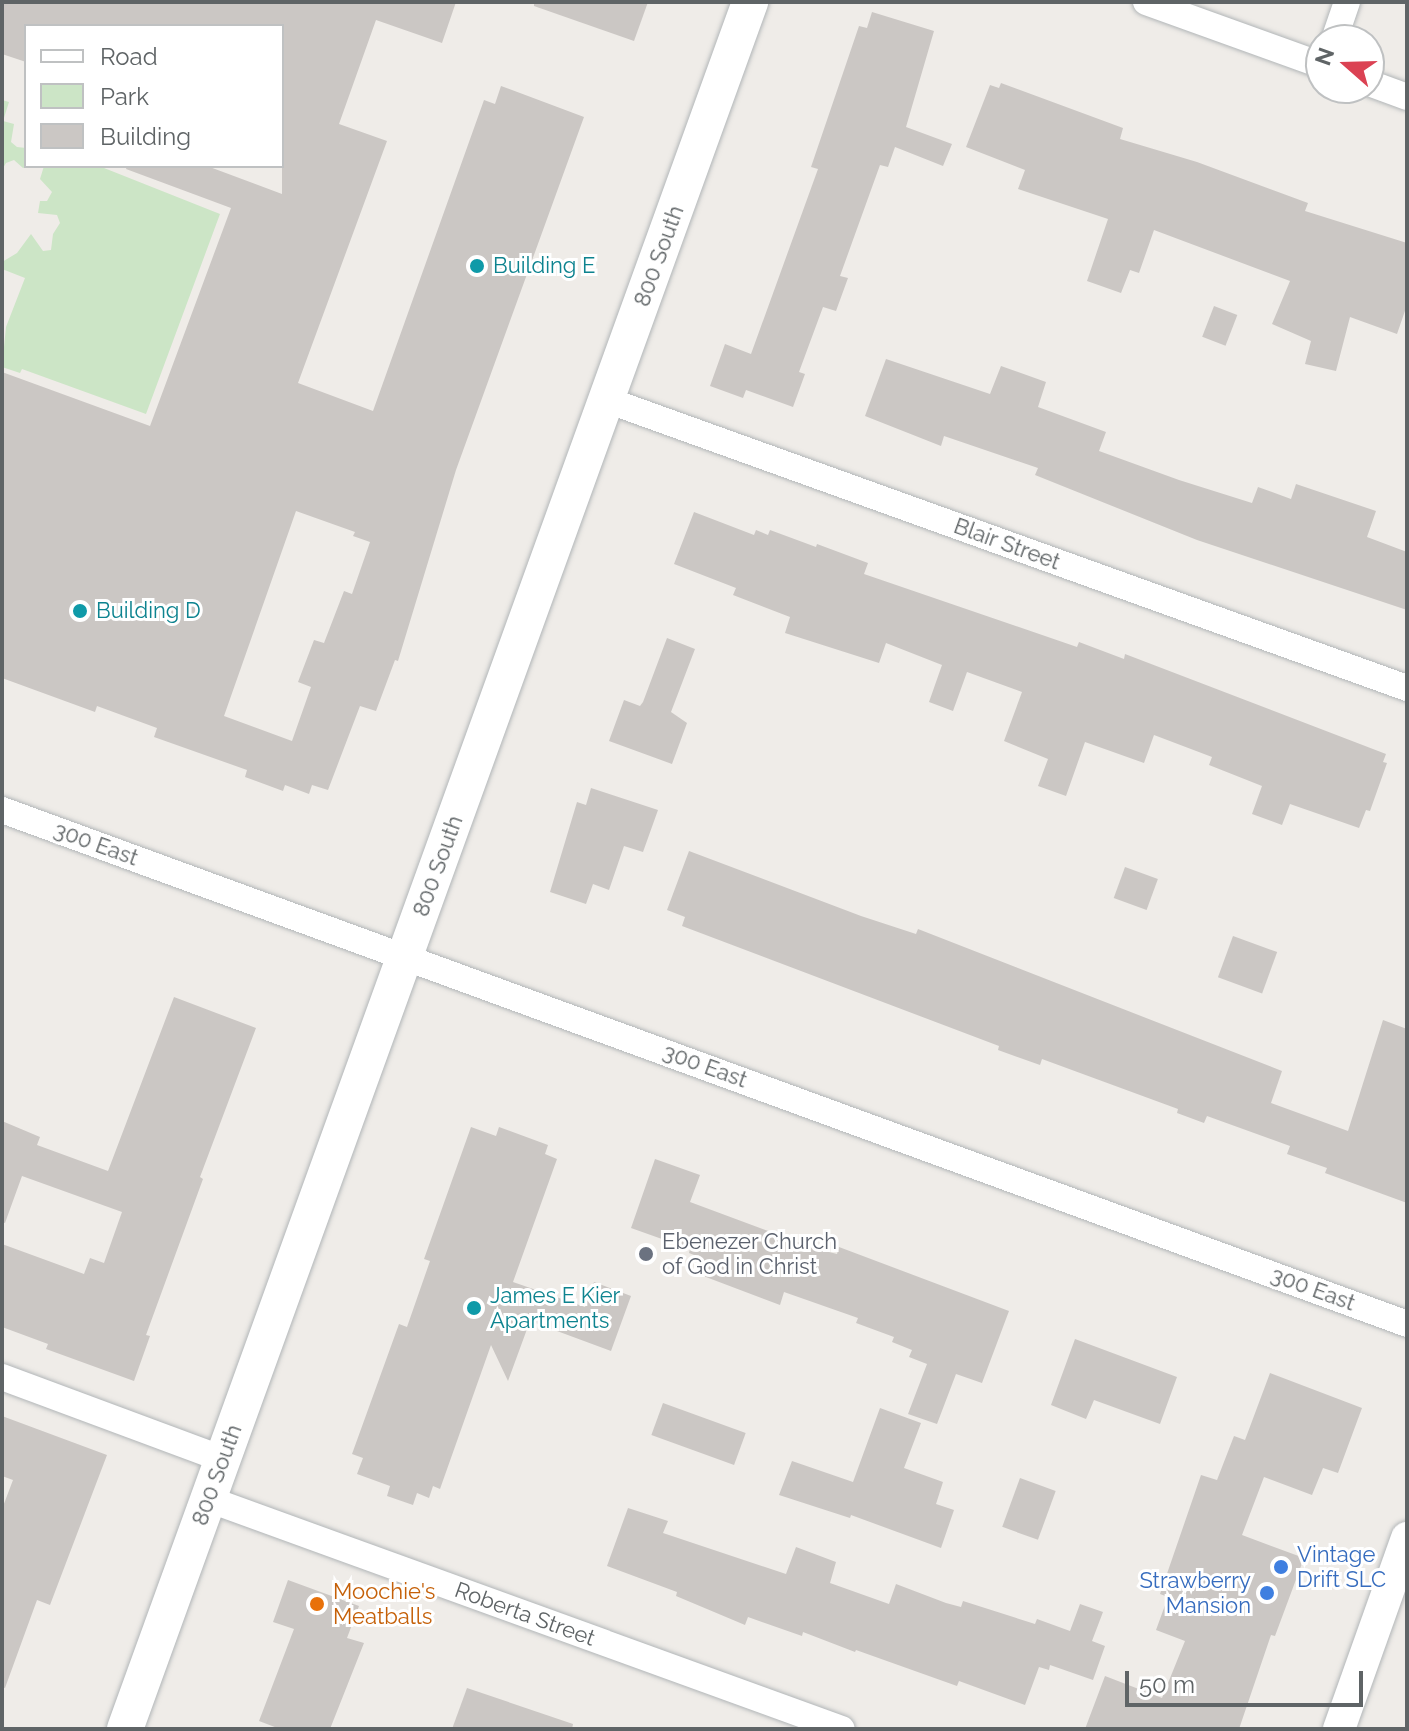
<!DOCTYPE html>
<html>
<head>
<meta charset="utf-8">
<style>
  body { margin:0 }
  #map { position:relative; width:1409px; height:1731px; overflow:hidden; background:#efece8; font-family:Raleway,sans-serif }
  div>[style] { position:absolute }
  .green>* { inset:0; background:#cce5c6 }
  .building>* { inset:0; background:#cbc7c4; transform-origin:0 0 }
  .roads { filter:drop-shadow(0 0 2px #b2b6b8) drop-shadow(0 0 2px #b2b6b8) }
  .minor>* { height:26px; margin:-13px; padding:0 13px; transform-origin:13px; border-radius:13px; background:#fff }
  .tertiary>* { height:32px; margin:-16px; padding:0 16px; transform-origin:16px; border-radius:16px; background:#fff }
  .secondary>* { height:36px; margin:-18px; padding:0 18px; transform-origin:18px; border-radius:18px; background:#fff }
  .dots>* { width:22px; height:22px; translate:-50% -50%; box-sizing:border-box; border:4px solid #fff; border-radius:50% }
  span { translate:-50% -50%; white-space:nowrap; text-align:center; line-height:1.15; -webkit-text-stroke:6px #fff; paint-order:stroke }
  .street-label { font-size:22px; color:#5f6466 }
  .culture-label { font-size:22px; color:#0d838f }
  .left { translate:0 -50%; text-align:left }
  .worship-label { font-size:22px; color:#5b616d }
  .shop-label { font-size:22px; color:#366cbe }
  .right { translate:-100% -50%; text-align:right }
  .food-label { font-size:22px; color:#c56008 }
  .frame { position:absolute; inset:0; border:4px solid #5f6466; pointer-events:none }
  .legend { position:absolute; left:24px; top:24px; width:260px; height:144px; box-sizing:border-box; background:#fff; border:2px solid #bfc1c2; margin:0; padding:10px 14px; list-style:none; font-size:24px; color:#5f6466 }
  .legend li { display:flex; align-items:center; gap:16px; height:40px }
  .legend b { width:40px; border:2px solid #bfc1c2 }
  .north { position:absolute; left:1305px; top:24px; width:80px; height:80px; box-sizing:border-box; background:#fff; border:2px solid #bfc1c2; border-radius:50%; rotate:290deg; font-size:22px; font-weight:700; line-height:32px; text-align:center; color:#5f6466 }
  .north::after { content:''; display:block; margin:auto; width:28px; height:36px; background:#db4253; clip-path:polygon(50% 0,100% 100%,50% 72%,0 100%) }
  .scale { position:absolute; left:1125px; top:1671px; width:238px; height:36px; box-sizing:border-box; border:4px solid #5f6466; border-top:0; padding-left:10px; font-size:24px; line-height:28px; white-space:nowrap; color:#5f6466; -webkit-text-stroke:6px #fff; paint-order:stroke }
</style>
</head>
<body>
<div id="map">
  <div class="green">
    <div style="clip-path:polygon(2px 100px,9px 102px,3px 121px,14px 124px,11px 142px,17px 147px,26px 148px,26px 166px,29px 166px,23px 168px,14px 160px,6px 163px,2px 170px)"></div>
    <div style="clip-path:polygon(44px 166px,99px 166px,220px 214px,146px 414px,22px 369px,20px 373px,2px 367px,6px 327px,25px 278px,2px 269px,2px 262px,17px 253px,31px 234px,43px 251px,51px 250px,53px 234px,60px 223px,57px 215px,38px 213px,40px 201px,47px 201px,52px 192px,40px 179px)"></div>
  </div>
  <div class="building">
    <div style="clip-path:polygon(evenodd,2px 2px,456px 2px,442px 43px,376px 20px,339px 124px,387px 141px,298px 383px,373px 411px,484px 100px,495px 104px,501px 86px,584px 117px,456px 470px,398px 661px,395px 660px,376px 711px,360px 706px,328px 790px,312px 785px,309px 794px,285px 785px,283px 791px,245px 777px,247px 770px,154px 737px,157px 728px,97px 706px,95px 712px,2px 678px,2px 372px,150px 426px,231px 208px,126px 169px,127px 166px,207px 166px,282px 194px,282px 26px,26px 26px,26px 62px,2px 54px,2px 2px,296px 511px,355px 532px,353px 536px,370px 542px,352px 594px,344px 591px,324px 643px,314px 640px,298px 682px,311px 687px,292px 741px,224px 716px,296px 511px)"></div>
    <div style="clip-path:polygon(534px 2px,648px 2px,634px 41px,534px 6px)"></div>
    <div style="clip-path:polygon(872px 12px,934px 31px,906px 127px,952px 144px,943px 166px,895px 147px,888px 167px,880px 165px,840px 276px,848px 278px,836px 311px,823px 307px,799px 372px,805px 374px,793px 407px,746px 390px,743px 398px,710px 386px,725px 344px,751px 354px,818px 169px,811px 167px,859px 26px,867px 28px)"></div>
    <div style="clip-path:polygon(1001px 83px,1123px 128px,1120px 139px,1197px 162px,1308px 203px,1305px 211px,1407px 243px,1407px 305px,1397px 334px,1350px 317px,1336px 371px,1305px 364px,1311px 341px,1272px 324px,1290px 281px,1154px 230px,1139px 273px,1130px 270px,1121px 293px,1087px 281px,1108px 219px,1018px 189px,1025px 170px,966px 147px,990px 85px,999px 88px)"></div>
    <div style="left:1214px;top:306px;width:25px;height:33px;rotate:21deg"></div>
    <div style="clip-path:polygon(886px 359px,990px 394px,1001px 366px,1046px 382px,1038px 407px,1106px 432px,1099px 451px,1179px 480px,1252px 503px,1258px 487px,1291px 499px,1296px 484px,1376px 511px,1367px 537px,1407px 552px,1407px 610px,1197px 540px,1035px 475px,1038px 468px,944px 436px,941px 446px,865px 416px)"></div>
    <div style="clip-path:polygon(694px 512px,754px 535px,756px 530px,768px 535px,770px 530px,816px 547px,817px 544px,868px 563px,864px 574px,1077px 647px,1079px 642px,1124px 659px,1125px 654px,1386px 754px,1383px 762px,1387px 763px,1370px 811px,1366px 810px,1359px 828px,1290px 804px,1282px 825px,1252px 814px,1262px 786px,1209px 765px,1212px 757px,1154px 735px,1144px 763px,1085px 742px,1066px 796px,1038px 786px,1048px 759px,1004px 741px,1022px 692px,967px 672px,953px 711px,929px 702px,942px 665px,886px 643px,879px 663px,785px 633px,790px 617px,733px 595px,736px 588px,674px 564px)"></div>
    <div style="clip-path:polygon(667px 638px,695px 649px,671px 712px,687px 723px,672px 764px,609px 741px,624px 700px,640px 706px,643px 702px)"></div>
    <div style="clip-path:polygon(591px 788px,658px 810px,643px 852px,624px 846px,609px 890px,593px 884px,586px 904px,550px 892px,577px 802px,586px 805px)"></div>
    <div style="clip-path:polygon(689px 851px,861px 916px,916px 934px,918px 929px,1282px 1071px,1271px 1103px,1348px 1131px,1383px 1020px,1407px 1029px,1407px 1203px,1325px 1173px,1327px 1168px,1287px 1154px,1290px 1146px,1207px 1116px,1204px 1123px,1177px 1113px,1178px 1109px,1042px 1059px,1040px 1065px,998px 1050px,999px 1046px,682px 926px,685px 917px,667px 910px)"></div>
    <div style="left:1125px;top:867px;width:35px;height:33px;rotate:20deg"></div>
    <div style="left:1233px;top:936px;width:47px;height:44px;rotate:20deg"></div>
    <div style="clip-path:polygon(174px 997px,256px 1028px,200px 1177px,203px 1179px,146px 1335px,150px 1336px,134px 1381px,46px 1349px,48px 1344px,2px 1327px,2px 1244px,84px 1274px,90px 1258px,104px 1263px,122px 1212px,22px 1176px,5px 1223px,2px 1222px,2px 1121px,40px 1137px,37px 1145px,108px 1171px)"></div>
    <div style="clip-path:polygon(471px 1127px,496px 1136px,499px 1127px,548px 1145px,545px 1154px,557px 1159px,513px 1282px,585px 1307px,594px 1282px,631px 1296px,611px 1351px,530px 1321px,508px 1381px,491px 1345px,440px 1489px,433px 1486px,429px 1498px,417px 1493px,413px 1505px,387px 1496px,390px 1486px,357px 1474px,363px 1458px,352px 1454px,399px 1324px,407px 1327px,430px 1261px,424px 1259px)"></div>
    <div style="clip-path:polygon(655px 1159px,700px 1175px,690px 1202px,817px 1249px,837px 1254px,839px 1247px,1009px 1311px,982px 1383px,956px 1374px,937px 1424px,908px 1414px,927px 1364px,909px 1357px,912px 1350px,892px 1342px,894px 1337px,856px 1323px,858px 1318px,784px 1292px,780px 1305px,698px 1274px,704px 1259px,689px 1253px,690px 1249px,631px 1228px)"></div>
    <div style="clip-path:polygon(1075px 1339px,1177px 1377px,1160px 1424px,1094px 1400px,1086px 1419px,1051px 1405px)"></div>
    <div style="clip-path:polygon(1270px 1373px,1362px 1408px,1338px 1473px,1323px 1468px,1312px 1495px,1264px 1477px,1242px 1535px,1304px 1558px,1275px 1636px,1271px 1635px,1239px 1729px,1085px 1729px,1105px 1676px,1162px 1698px,1185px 1641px,1156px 1630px,1168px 1597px,1160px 1594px,1201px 1475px,1217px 1480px,1234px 1436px,1245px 1440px)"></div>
    <div style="left:663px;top:1403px;width:88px;height:34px;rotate:20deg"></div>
    <div style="clip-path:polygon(880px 1408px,921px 1423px,904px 1468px,943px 1482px,936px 1504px,954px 1510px,941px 1548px,851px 1515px,850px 1518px,779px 1495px,792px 1461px,853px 1482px)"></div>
    <div style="clip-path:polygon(2px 1416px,107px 1455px,50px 1605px,37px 1600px,5px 1688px,2px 1687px,2px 1509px,13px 1480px,2px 1476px)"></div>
    <div style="left:1020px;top:1478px;width:38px;height:52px;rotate:20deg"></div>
    <div style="clip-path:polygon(628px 1508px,668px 1521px,663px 1533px,786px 1574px,796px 1547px,836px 1562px,830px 1583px,889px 1604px,896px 1584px,946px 1603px,961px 1607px,963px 1601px,1035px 1624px,1037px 1619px,1070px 1631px,1080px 1604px,1103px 1612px,1092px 1641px,1105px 1646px,1093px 1680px,1050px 1665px,1049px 1670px,1039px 1667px,1025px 1705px,959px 1681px,957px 1686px,856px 1650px,855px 1652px,803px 1632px,802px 1636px,748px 1617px,745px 1625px,676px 1596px,677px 1592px,607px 1566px)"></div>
    <div style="clip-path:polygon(288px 1580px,359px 1606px,347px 1638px,364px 1643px,330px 1729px,280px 1729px,259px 1721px,294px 1629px,273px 1622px)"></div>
    <div style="clip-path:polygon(467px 1688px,573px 1724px,572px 1729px,452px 1729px)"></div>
  </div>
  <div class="roads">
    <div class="minor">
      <div style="left:1146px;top:2px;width:186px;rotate:19.8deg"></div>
      <div style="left:1334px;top:40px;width:40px;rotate:-71.1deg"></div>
      <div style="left:1369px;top:83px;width:40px;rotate:20.2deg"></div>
      <div style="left:607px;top:400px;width:850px;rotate:19.8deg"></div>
      <div style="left:2px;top:810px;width:1496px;rotate:20.09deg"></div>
      <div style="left:2px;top:1377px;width:236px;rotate:20.4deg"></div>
      <div style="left:208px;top:1499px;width:674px;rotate:19.94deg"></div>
    </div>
    <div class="tertiary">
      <div style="left:1339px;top:1729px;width:203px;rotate:-70.4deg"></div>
    </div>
    <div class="secondary">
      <div style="left:125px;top:1729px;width:1837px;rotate:-70.1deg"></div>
    </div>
  </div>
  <div class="dots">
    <div style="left:477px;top:266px;background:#0f9aa8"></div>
    <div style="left:80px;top:611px;background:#0f9aa8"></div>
    <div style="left:646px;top:1254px;background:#6b7280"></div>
    <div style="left:474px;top:1308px;background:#0f9aa8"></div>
    <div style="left:1281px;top:1567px;background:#3f7fe0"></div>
    <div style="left:1267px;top:1593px;background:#3f7fe0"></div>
    <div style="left:317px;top:1604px;background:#e8710a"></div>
  </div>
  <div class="street-label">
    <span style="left:659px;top:256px;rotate:-70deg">800 South</span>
    <span style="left:1007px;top:544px;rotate:20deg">Blair Street</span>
    <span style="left:96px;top:844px;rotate:20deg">300 East</span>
    <span style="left:438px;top:866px;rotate:-70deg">800 South</span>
    <span style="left:705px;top:1066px;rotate:20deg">300 East</span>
    <span style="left:1313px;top:1289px;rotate:20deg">300 East</span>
    <span style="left:217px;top:1475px;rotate:-70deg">800 South</span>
    <span style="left:525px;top:1614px;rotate:20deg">Roberta Street</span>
  </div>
  <div class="culture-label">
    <span class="left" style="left:493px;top:266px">Building E</span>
    <span class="left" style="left:96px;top:611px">Building D</span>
    <span class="left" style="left:490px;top:1308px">James E Kier<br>Apartments</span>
  </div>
  <div class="worship-label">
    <span class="left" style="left:662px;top:1254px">Ebenezer Church<br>of God in Christ</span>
  </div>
  <div class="shop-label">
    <span class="left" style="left:1297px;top:1567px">Vintage<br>Drift SLC</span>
    <span class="right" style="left:1251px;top:1593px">Strawberry<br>Mansion</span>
  </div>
  <div class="food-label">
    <span class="left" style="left:333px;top:1604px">Moochie's<br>Meatballs</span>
  </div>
  <div class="frame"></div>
  <ul class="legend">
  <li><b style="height:10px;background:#fff"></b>Road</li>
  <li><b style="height:22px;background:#cce5c6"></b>Park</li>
  <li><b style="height:22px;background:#cbc7c4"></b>Building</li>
  </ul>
  <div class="north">N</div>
  <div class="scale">50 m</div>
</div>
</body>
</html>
